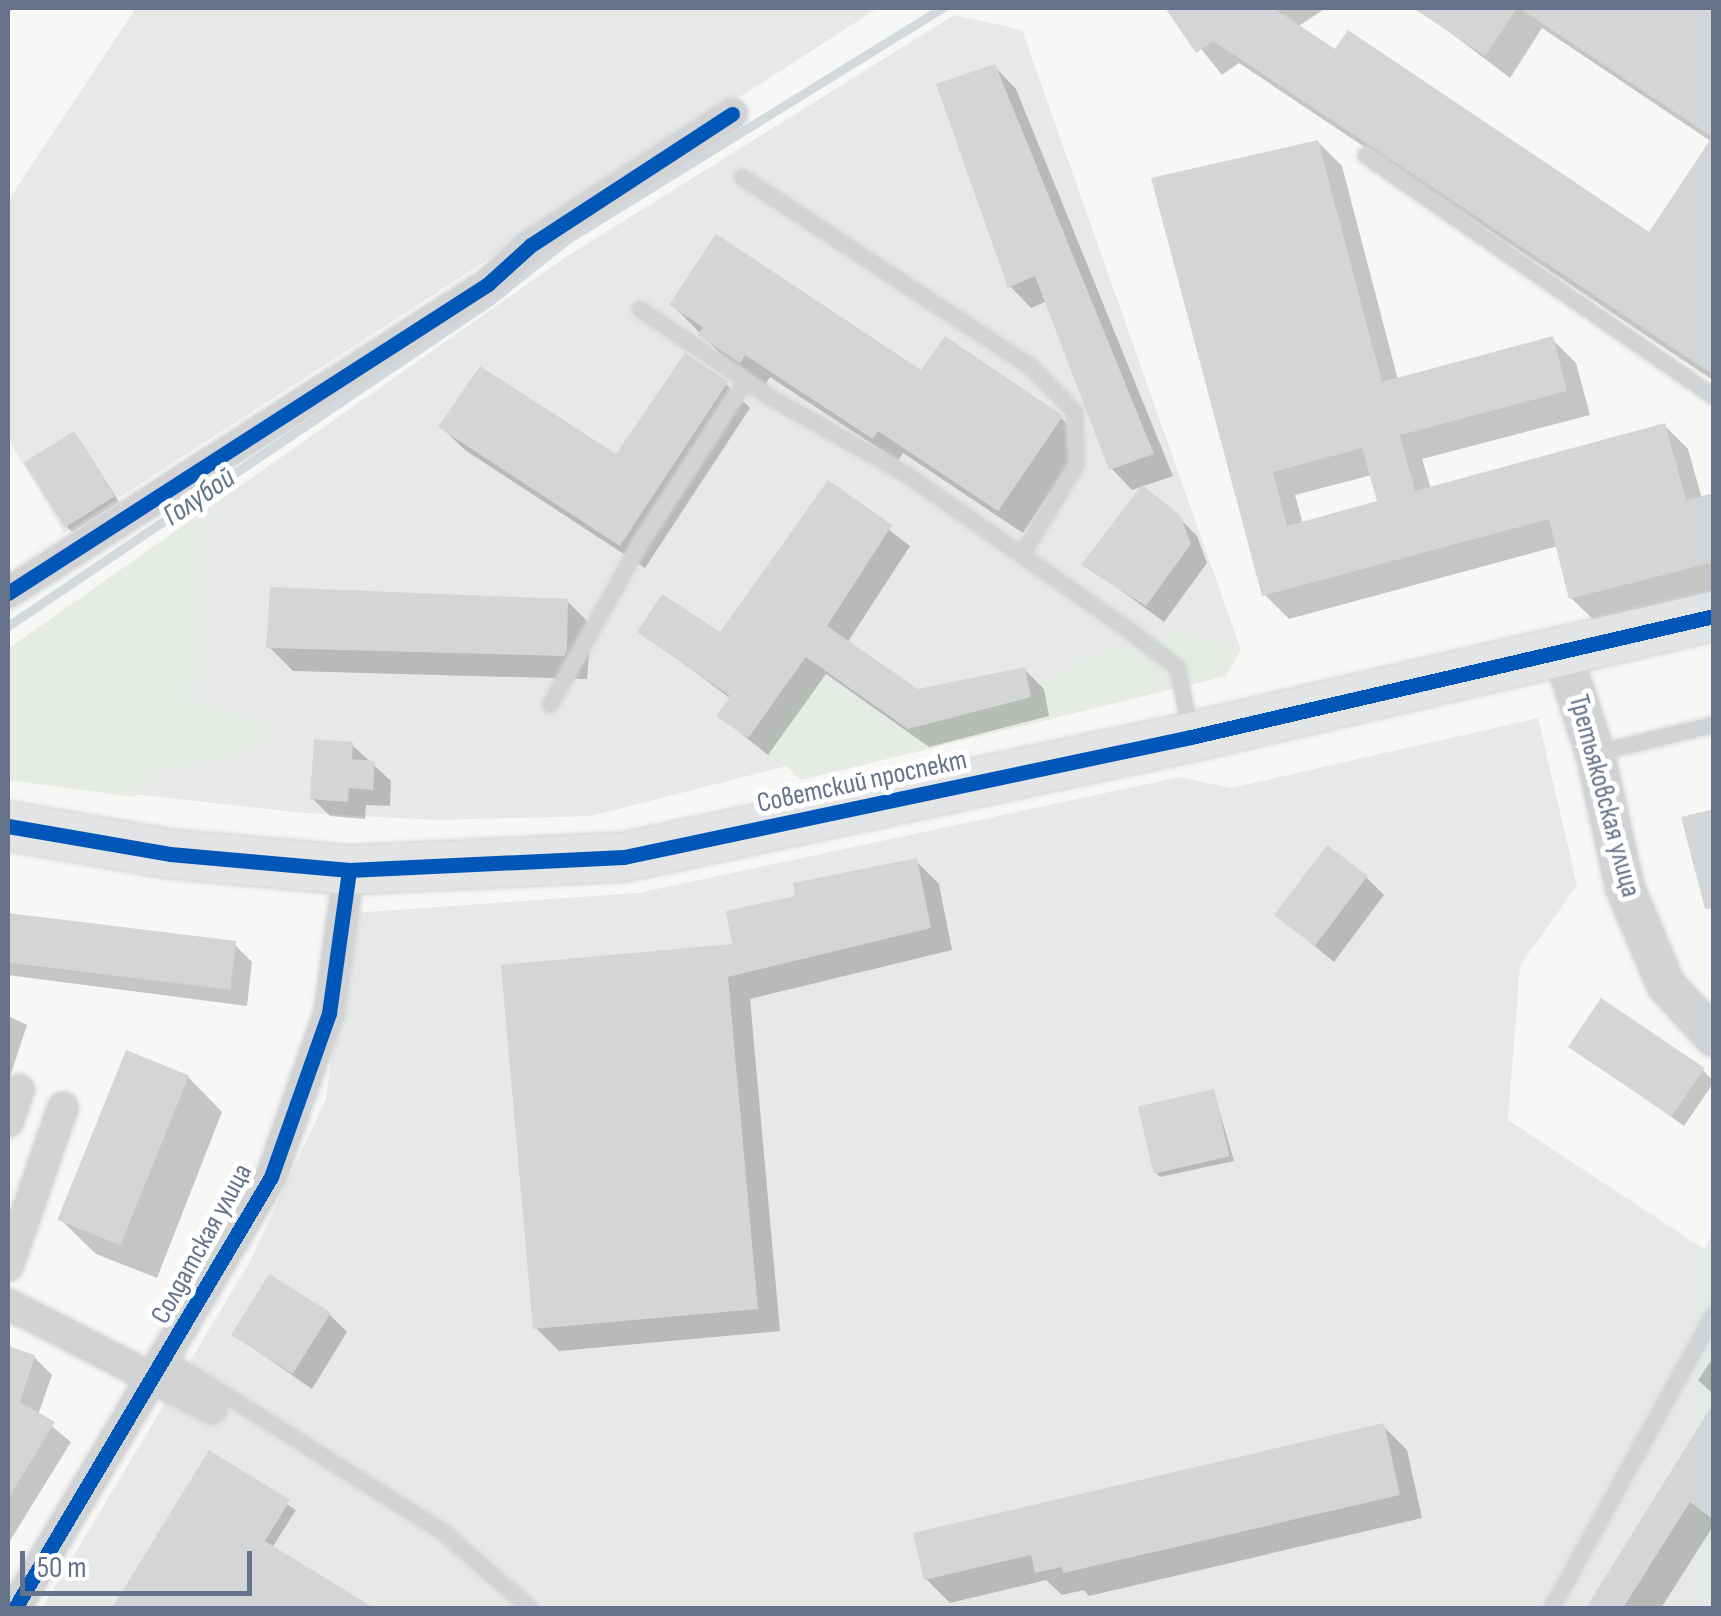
<!DOCTYPE html>
<html>
<head>
<meta charset="utf-8">
<style>
  body { margin:0 }
  #map { position:relative; width:1721px; height:1616px; overflow:hidden; background:#f7f7f6; font-family:"Sofia Sans Condensed",sans-serif }
  div>[style] { position:absolute }
  .built>* { inset:0; background:#e7e8e8 }
  .green>* { inset:0; background:#e6ebe4 }
  .shadow>* { inset:0; background:#0003 }
  .stream>* { height:9px; margin:-4.5px; padding:0 4.5px; transform-origin:4.5px; border-radius:4.5px; background:#d3dade }
  .building>* { inset:0; background:#d4d5d6; transform-origin:0 0 }
  .roads { filter:drop-shadow(0 0 2px #d3d4d5) drop-shadow(0 0 2px #d3d4d5) }
  .service>* { height:15px; margin:-7.5px; padding:0 7.5px; transform-origin:7.5px; border-radius:7.5px; background:#d2d3d5 }
  .minor>* { height:30px; margin:-15px; padding:0 15px; transform-origin:15px; border-radius:15px; background:#d2d3d5 }
  .tertiary>* { height:38px; margin:-19px; padding:0 19px; transform-origin:19px; border-radius:19px; background:#d2d3d5 }
  .primary>* { height:48px; margin:-24px; padding:0 24px; transform-origin:24px; border-radius:24px; background:#e3e4e5 }
  .cycleway>* { height:15px; margin:-7.5px; padding:0 7.5px; transform-origin:7.5px; border-radius:7.5px; background:#0057b8 }
  span { translate:-50% -50%; white-space:nowrap; text-align:center; line-height:1.15; -webkit-text-stroke:10px #fff; paint-order:stroke }
  .street-label { font-size:28px; color:#647389 }
  .water-label { font-size:30px; color:#607585; font-style:italic }
  .frame { position:absolute; inset:0; border:10px solid #647389; pointer-events:none }
  .scale { position:absolute; left:20px; top:1551px; width:232px; height:45px; box-sizing:border-box; border:5px solid #647389; border-top:0; padding-left:12px; font-size:30px; line-height:35px; white-space:nowrap; color:#647389; -webkit-text-stroke:8px #fff; paint-order:stroke }
</style>
</head>
<body>
<div id="map">
  <div class="built">
    <div style="clip-path:polygon(136px 8px,878px 8px,64px 533px,8px 439px,8px 201px)"></div>
    <div style="clip-path:polygon(954px 15px,1022px 30px,1241px 650px,591px 816px,437px 820px,304px 813px,8px 780px,8px 649px,566px 257px)"></div>
    <div style="clip-path:polygon(1538px 718px,1577px 885px,1520px 966px,1508px 1120px,1704px 1249px,1713px 1234px,1713px 1608px,42px 1608px,249px 1263px,326px 1099px,352px 913px,638px 893px,1180px 777px,1231px 788px)"></div>
  </div>
  <div class="green">
    <div style="clip-path:polygon(214px 504px,197px 703px,271px 723px,270px 744px,221px 761px,170px 766px,135px 797px,8px 780px,8px 649px)"></div>
    <div style="clip-path:polygon(1184px 631px,1241px 650px,1226px 676px,801px 780px,768px 749px,806px 684px,843px 683px,908px 729px,1031px 697px,1082px 659px)"></div>
  </div>
  <div class="shadow">
    <div style="clip-path:polygon(1177px 8px,1326px 8px,1297px 27px,1650px 235px,1712px 142px,1542px 28px,1510px 78px,1418px 8px,1714px 8px,1714px 381px,1239px 63px,1222px 75px,1171px 11px)"></div>
    <div style="clip-path:polygon(995px 67px,1016px 89px,1173px 476px,1132px 490px,1111px 468px,1047px 301px,1031px 308px,1010px 286px)"></div>
    <div style="clip-path:polygon(evenodd,1318px 142px,1342px 166px,1398px 380px,1552px 339px,1576px 363px,1590px 415px,1422px 459px,1431px 489px,1664px 425px,1688px 449px,1702px 499px,1714px 496px,1714px 591px,1595px 621px,1571px 598px,1558px 546px,1289px 619px,1265px 595px,1154px 180px,1318px 142px,1372px 475px,1380px 503px,1303px 524px,1295px 495px,1372px 475px)"></div>
    <div style="clip-path:polygon(672px 305px,1061px 418px,1085px 441px,1023px 533px,903px 453px,898px 461px,770px 377px,765px 385px,725px 358px)"></div>
    <div style="clip-path:polygon(726px 384px,750px 408px,645px 568px,465px 450px,441px 427px,617px 457px)"></div>
    <div style="clip-path:polygon(79px 439px,119px 502px,72px 532px,67px 527px)"></div>
    <div style="clip-path:polygon(828px 483px,910px 546px,847px 643px,917px 692px,1025px 670px,1044px 689px,1049px 716px,929px 747px,826px 674px,768px 755px,719px 716px,731px 699px,640px 631px,721px 635px)"></div>
    <div style="clip-path:polygon(1178px 517px,1197px 536px,1207px 563px,1164px 622px,1085px 564px)"></div>
    <div style="clip-path:polygon(567px 601px,591px 625px,587px 679px,293px 671px,269px 647px)"></div>
    <div style="clip-path:polygon(352px 745px,391px 781px,390px 806px,366px 805px,365px 819px,330px 816px,312px 798px)"></div>
    <div style="clip-path:polygon(916px 861px,939px 884px,952px 950px,750px 999px,780px 1331px,559px 1351px,536px 1328px,735px 946px,798px 898px)"></div>
    <div style="clip-path:polygon(1366px 877px,1384px 895px,1334px 962px,1277px 915px)"></div>
    <div style="clip-path:polygon(8px 915px,234px 944px,252px 962px,247px 1006px,8px 975px)"></div>
    <div style="clip-path:polygon(8px 1016px,27px 1025px,8px 1083px)"></div>
    <div style="clip-path:polygon(1572px 1046px,1703px 1070px,1714px 1082px,1684px 1126px)"></div>
    <div style="clip-path:polygon(188px 1077px,222px 1112px,157px 1278px,96px 1254px,61px 1220px)"></div>
    <div style="clip-path:polygon(1214px 1092px,1234px 1161px,1160px 1177px,1155px 1172px)"></div>
    <div style="clip-path:polygon(329px 1314px,347px 1332px,312px 1389px,234px 1335px)"></div>
    <div style="clip-path:polygon(8px 1349px,34px 1357px,52px 1375px,38px 1415px,71px 1442px,8px 1544px,8px 1426px,19px 1408px,8px 1405px)"></div>
    <div style="clip-path:polygon(1714px 1356px,1714px 1395px,1698px 1380px)"></div>
    <div style="clip-path:polygon(1714px 1407px,1714px 1525px,1661px 1608px,1589px 1608px)"></div>
    <div style="clip-path:polygon(1383px 1426px,1407px 1450px,1422px 1518px,1089px 1596px,1084px 1590px,1062px 1595px,1046px 1580px,950px 1603px,926px 1579px)"></div>
    <div style="clip-path:polygon(210px 1454px,296px 1510px,272px 1548px,370px 1608px,115px 1608px)"></div>
  </div>
  <div class="stream">
    <div style="left:8px;top:626px;width:581px;rotate:-33.99deg"></div>
    <div style="left:490px;top:301px;width:100px;rotate:-38.5deg"></div>
    <div style="left:568px;top:239px;width:440px;rotate:-31.7deg"></div>
  </div>
  <div class="building">
    <div style="clip-path:polygon(1165px 8px,1273px 8px,1335px 49px,1348px 30px,1649px 232px,1712px 137px,1519px 8px,1714px 8px,1714px 375px,1213px 41px,1196px 53px)"></div>
    <div style="clip-path:polygon(1413px 8px,1517px 8px,1485px 56px)"></div>
    <div style="clip-path:polygon(995px 64px,1154px 454px,1109px 470px,1035px 276px,1008px 288px,936px 84px)"></div>
    <div style="clip-path:polygon(evenodd,1318px 140px,1382px 382px,1553px 336px,1567px 391px,1400px 435px,1415px 491px,1665px 423px,1686px 500px,1714px 493px,1714px 562px,1569px 599px,1549px 519px,1262px 596px,1151px 178px,1318px 140px,1362px 448px,1377px 501px,1287px 526px,1273px 472px,1362px 448px)"></div>
    <div style="clip-path:polygon(716px 234px,921px 370px,945px 336px,1063px 416px,998px 511px,878px 431px,873px 439px,745px 355px,740px 363px,698px 335px,703px 327px,669px 305px)"></div>
    <div style="clip-path:polygon(685px 353px,728px 382px,620px 546px,438px 427px,480px 366px,616px 454px)"></div>
    <div style="left:74px;top:431px;width:77px;height:59px;rotate:58deg"></div>
    <div style="clip-path:polygon(828px 480px,892px 525px,827px 626px,918px 689px,1025px 667px,1031px 697px,908px 729px,806px 657px,748px 738px,716px 716px,730px 696px,637px 632px,662px 594px,720px 632px)"></div>
    <div style="clip-path:polygon(1142px 485px,1180px 515px,1191px 544px,1146px 606px,1081px 565px)"></div>
    <div style="clip-path:polygon(270px 587px,568px 599px,567px 651px,564px 656px,266px 648px)"></div>
    <div style="clip-path:polygon(314px 739px,353px 742px,352px 759px,375px 761px,373px 790px,349px 788px,348px 802px,310px 799px)"></div>
    <div style="clip-path:polygon(1714px 809px,1714px 908px,1705px 909px,1681px 817px)"></div>
    <div style="left:1327px;top:845px;width:51px;height:88px;rotate:37deg"></div>
    <div style="clip-path:polygon(917px 858px,931px 928px,728px 977px,758px 1309px,533px 1329px,501px 965px,732px 944px,726px 911px,795px 896px,793px 883px)"></div>
    <div style="left:8px;top:913px;width:230px;height:49px;rotate:7deg"></div>
    <div style="left:1601px;top:998px;width:125px;height:59px;rotate:34deg"></div>
    <div style="left:126px;top:1050px;width:68px;height:183px;rotate:22deg"></div>
    <div style="left:1214px;top:1089px;width:69px;height:78px;rotate:77deg"></div>
    <div style="left:269px;top:1274px;width:73px;height:72px;rotate:32deg"></div>
    <div style="clip-path:polygon(8px 1346px,35px 1355px,20px 1402px,55px 1422px,8px 1499px)"></div>
    <div style="clip-path:polygon(1714px 1402px,1714px 1520px,1690px 1502px,1623px 1608px,1586px 1608px)"></div>
    <div style="clip-path:polygon(1384px 1423px,1400px 1495px,1063px 1573px,1062px 1567px,1035px 1573px,1031px 1555px,924px 1580px,913px 1533px)"></div>
    <div style="clip-path:polygon(209px 1450px,290px 1500px,265px 1541px,374px 1608px,112px 1608px)"></div>
  </div>
  <div class="roads">
    <div class="service">
      <div style="left:1365px;top:155px;width:425px;rotate:34.7deg"></div>
      <div style="left:742px;top:177px;width:346px;rotate:33.3deg"></div>
      <div style="left:1031px;top:367px;width:62px;rotate:45.7deg"></div>
      <div style="left:1074px;top:411px;width:53px;rotate:87.8deg"></div>
      <div style="left:1076px;top:464px;width:106px;rotate:121.1deg"></div>
      <div style="left:640px;top:309px;width:157px;rotate:34.1deg"></div>
      <div style="left:770px;top:397px;width:156px;rotate:29.5deg"></div>
      <div style="left:906px;top:474px;width:272px;rotate:35deg"></div>
      <div style="left:1129px;top:630px;width:61px;rotate:37.6deg"></div>
      <div style="left:1177px;top:667px;width:65px;rotate:78.5deg"></div>
      <div style="left:550px;top:704px;width:183px;rotate:-60.9deg"></div>
      <div style="left:639px;top:544px;width:195px;rotate:-57.1deg"></div>
      <div style="left:1595px;top:753px;width:122px;rotate:-13.7deg"></div>
      <div style="left:167px;top:1358px;width:325px;rotate:32.2deg"></div>
      <div style="left:442px;top:1531px;width:117px;rotate:41.2deg"></div>
      <div style="left:1551px;top:1608px;width:337px;rotate:-61.1deg"></div>
    </div>
    <div class="minor">
      <div style="left:8px;top:593px;width:571px;rotate:-32.77deg"></div>
      <div style="left:488px;top:284px;width:58px;rotate:-42.2deg"></div>
      <div style="left:531px;top:245px;width:240px;rotate:-33.1deg"></div>
      <div style="left:8px;top:1122px;width:34px;rotate:-71deg"></div>
      <div style="left:8px;top:1266px;width:168px;rotate:-70.9deg"></div>
      <div style="left:8px;top:1304px;width:229px;rotate:27.2deg"></div>
      <div style="left:15px;top:1608px;width:501px;rotate:-59.29deg"></div>
      <div style="left:271px;top:1177px;width:174px;rotate:-70.5deg"></div>
      <div style="left:329px;top:1013px;width:144px;rotate:-82deg"></div>
    </div>
    <div class="tertiary">
      <div style="left:1562px;top:652px;width:106px;rotate:71.9deg"></div>
      <div style="left:1595px;top:753px;width:138px;rotate:77.5deg"></div>
      <div style="left:1625px;top:888px;width:105px;rotate:67.1deg"></div>
      <div style="left:1666px;top:985px;width:71px;rotate:47.3deg"></div>
    </div>
    <div class="primary">
      <div style="left:8px;top:826px;width:164px;rotate:9.8deg"></div>
      <div style="left:170px;top:854px;width:180px;rotate:5.1deg"></div>
      <div style="left:349px;top:870px;width:275px;rotate:-2.7deg"></div>
      <div style="left:624px;top:857px;width:580px;rotate:-11.95deg"></div>
      <div style="left:1191px;top:737px;width:537px;rotate:-13.03deg"></div>
    </div>
  </div>
  <div class="cycleway">
    <div style="left:8px;top:593px;width:571px;rotate:-32.77deg"></div>
    <div style="left:488px;top:284px;width:58px;rotate:-42.2deg"></div>
    <div style="left:531px;top:245px;width:240px;rotate:-33.1deg"></div>
    <div style="left:8px;top:826px;width:164px;rotate:9.8deg"></div>
    <div style="left:170px;top:854px;width:180px;rotate:5.1deg"></div>
    <div style="left:349px;top:870px;width:275px;rotate:-2.7deg"></div>
    <div style="left:624px;top:857px;width:580px;rotate:-11.95deg"></div>
    <div style="left:1191px;top:737px;width:537px;rotate:-13.03deg"></div>
    <div style="left:15px;top:1608px;width:501px;rotate:-59.29deg"></div>
    <div style="left:271px;top:1177px;width:174px;rotate:-70.5deg"></div>
    <div style="left:329px;top:1013px;width:144px;rotate:-82deg"></div>
  </div>
  <div class="street-label">
    <span style="left:862px;top:782px;rotate:-12deg">Советский проспект</span>
    <span style="left:1604px;top:796px;rotate:75deg">Третьяковская улица</span>
    <span style="left:202px;top:1244px;rotate:-61deg">Солдатская улица</span>
  </div>
  <div class="water-label">
    <span style="left:199px;top:497px;rotate:-34deg">Голубой</span>
  </div>
  <div class="frame"></div>
  <div class="scale">50 m</div>
</div>
</body>
</html>
